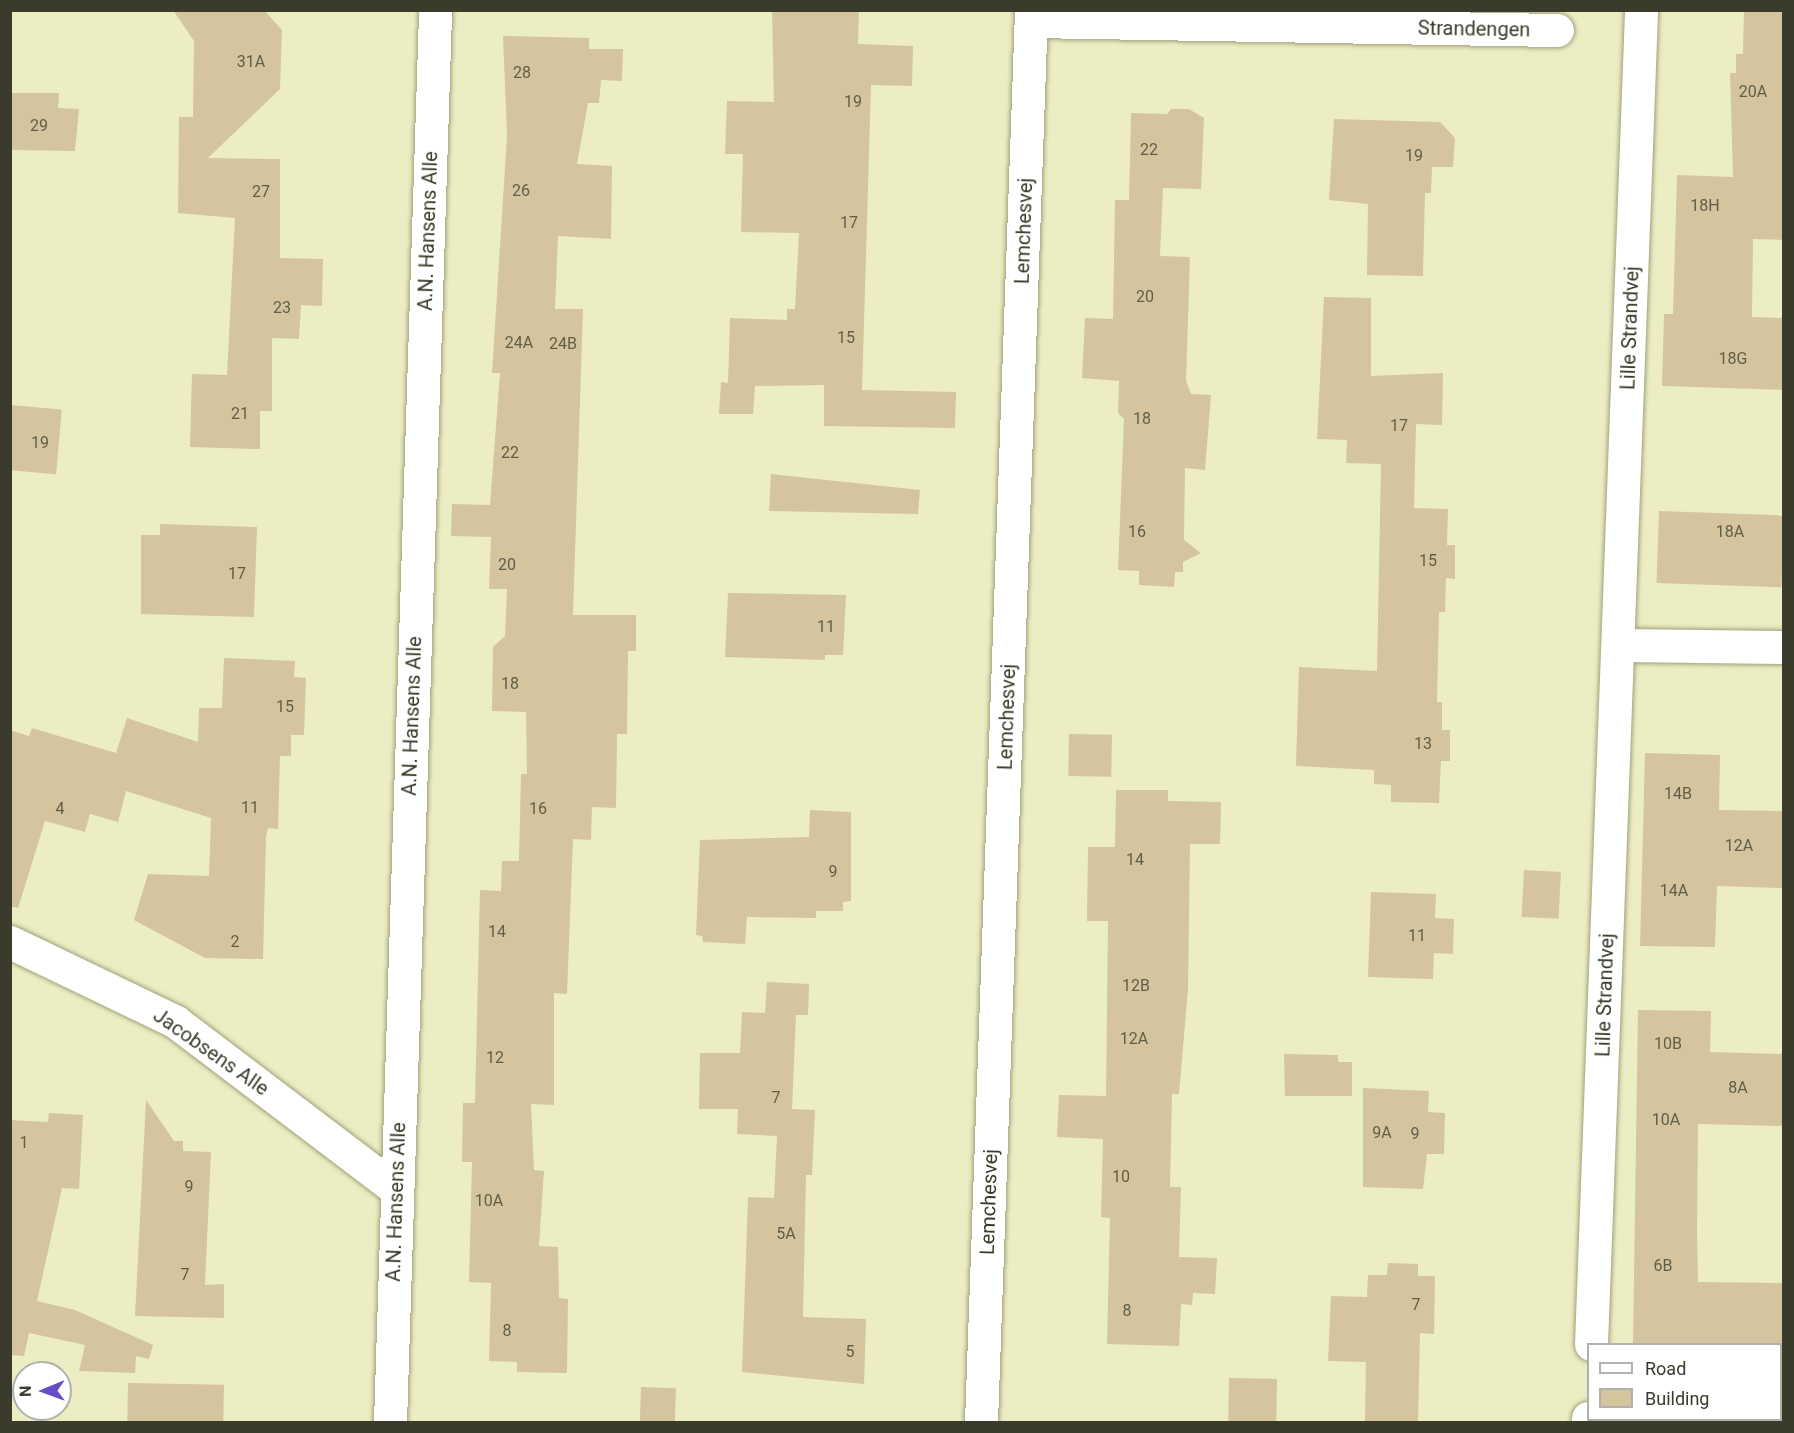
<!DOCTYPE html>
<html>
<head>
<meta charset="utf-8">
<style>
  body { margin:0 }
  #map { position:relative; width:1794px; height:1433px; overflow:hidden; background:#ecedc3; font-family:Roboto,sans-serif }
  div>[style] { position:absolute }
  .building>* { inset:0; background:#d4c59e; transform-origin:0 0 }
  .roads { filter:drop-shadow(0 0 2px #a1a17a) drop-shadow(0 0 2px #a1a17a) }
  .street>* { height:33px; margin:-16.5px; padding:0 16.5px; transform-origin:16.5px; border-radius:16.5px; background:#fff }
  span { translate:-50% -50%; white-space:nowrap; text-align:center; line-height:1.15; -webkit-text-stroke:6px #fff; paint-order:stroke }
  .number-label { font-size:16px; color:#605e47 }
  .number-label span { -webkit-text-stroke-width:0 }
  .street-label { font-size:20px; color:#3a3b2a }
  .frame { position:absolute; inset:0; border:12px solid #3a3b2a; pointer-events:none }
  .legend { position:absolute; left:1587px; top:1343px; width:195px; height:78px; box-sizing:border-box; background:#fff; border:2px solid #b0b1aa; margin:0; padding:8px 10px; list-style:none; font-size:18px; color:#3a3b2a }
  .legend li { display:flex; align-items:center; gap:12px; height:30px }
  .legend b { width:30px; border:2px solid #b0b1aa }
  .north { position:absolute; left:12px; top:1361px; width:60px; height:60px; box-sizing:border-box; background:#fff; border:2px solid #b0b1aa; border-radius:50%; rotate:269deg; font-size:16px; font-weight:700; line-height:24px; text-align:center; color:#3a3b2a }
  .north::after { content:''; display:block; margin:auto; width:21px; height:27px; background:#664dc6; clip-path:polygon(50% 0,100% 100%,50% 72%,0 100%) }
</style>
</head>
<body>
<div id="map">
  <div class="building">
    <div style="clip-path:polygon(173px 10px,264px 10px,282px 30px,280px 89px,208px 158px,280px 159px,280px 258px,323px 259px,322px 306px,301px 305px,299px 339px,272px 338px,272px 411px,260px 411px,260px 449px,190px 447px,192px 374px,227px 375px,235px 218px,178px 213px,179px 117px,193px 117px,194px 41px)"></div>
    <div style="clip-path:polygon(772px 10px,859px 10px,858px 44px,913px 46px,912px 86px,871px 85px,862px 390px,956px 392px,955px 428px,824px 426px,824px 385px,755px 386px,753px 414px,719px 414px,721px 382px,728px 383px,730px 318px,787px 320px,787px 309px,795px 309px,799px 233px,741px 232px,743px 154px,725px 154px,727px 101px,774px 102px)"></div>
    <div style="clip-path:polygon(1744px 10px,1784px 10px,1784px 240px,1753px 239px,1752px 317px,1784px 318px,1784px 390px,1662px 386px,1664px 314px,1673px 314px,1677px 175px,1733px 177px,1730px 73px,1736px 73px,1736px 54px,1743px 54px)"></div>
    <div style="clip-path:polygon(503px 36px,589px 38px,589px 49px,623px 49px,622px 81px,601px 80px,599px 103px,588px 103px,577px 164px,612px 166px,611px 239px,558px 236px,555px 309px,583px 309px,573px 615px,636px 615px,636px 651px,628px 651px,627px 734px,617px 734px,616px 808px,592px 807px,591px 840px,573px 839px,567px 994px,554px 993px,554px 1105px,531px 1104px,534px 1170px,544px 1171px,539px 1246px,558px 1247px,559px 1298px,568px 1299px,567px 1373px,517px 1372px,517px 1362px,489px 1361px,491px 1283px,469px 1282px,472px 1162px,462px 1162px,463px 1103px,475px 1103px,480px 890px,501px 891px,502px 861px,519px 861px,521px 774px,527px 774px,526px 712px,492px 711px,493px 647px,505px 636px,507px 589px,489px 589px,491px 537px,451px 536px,452px 504px,490px 505px,500px 373px,492px 373px,507px 136px)"></div>
    <div style="clip-path:polygon(10px 93px,59px 93px,58px 108px,79px 109px,75px 151px,10px 150px)"></div>
    <div style="clip-path:polygon(1171px 109px,1189px 109px,1204px 118px,1201px 189px,1163px 188px,1160px 256px,1190px 257px,1186px 381px,1191px 394px,1211px 395px,1205px 470px,1185px 468px,1184px 540px,1201px 553px,1183px 562px,1183px 572px,1175px 572px,1174px 587px,1139px 585px,1139px 571px,1118px 570px,1124px 419px,1118px 413px,1119px 381px,1082px 378px,1085px 318px,1113px 319px,1115px 200px,1129px 200px,1131px 113px,1167px 114px)"></div>
    <div style="clip-path:polygon(1334px 119px,1440px 122px,1455px 138px,1453px 167px,1432px 167px,1431px 193px,1425px 193px,1423px 276px,1367px 275px,1368px 204px,1329px 200px)"></div>
    <div style="clip-path:polygon(1324px 297px,1371px 298px,1371px 376px,1443px 373px,1442px 425px,1416px 424px,1414px 508px,1448px 509px,1447px 545px,1455px 545px,1455px 579px,1446px 578px,1445px 612px,1439px 612px,1437px 702px,1442px 702px,1442px 730px,1450px 730px,1450px 761px,1441px 761px,1439px 803px,1391px 802px,1391px 785px,1374px 784px,1374px 770px,1296px 766px,1299px 667px,1377px 671px,1381px 464px,1346px 463px,1347px 440px,1317px 439px)"></div>
    <div style="left:10px;top:405px;width:52px;height:65px;rotate:5deg"></div>
    <div style="clip-path:polygon(771px 474px,920px 490px,918px 514px,769px 511px)"></div>
    <div style="left:1659px;top:511px;width:125px;height:72px;rotate:2deg"></div>
    <div style="clip-path:polygon(160px 524px,257px 527px,254px 617px,141px 614px,141px 535px,160px 535px)"></div>
    <div style="clip-path:polygon(728px 593px,846px 595px,843px 655px,825px 655px,825px 660px,725px 657px)"></div>
    <div style="clip-path:polygon(224px 658px,295px 661px,294px 677px,306px 678px,304px 735px,291px 735px,291px 756px,280px 756px,278px 829px,268px 828px,266px 837px,263px 959px,205px 958px,134px 920px,148px 874px,209px 876px,211px 818px,126px 791px,118px 822px,90px 814px,85px 832px,45px 821px,18px 908px,10px 906px,10px 730px,29px 736px,32px 728px,116px 753px,127px 718px,198px 742px,199px 708px,222px 708px)"></div>
    <div style="left:1069px;top:734px;width:43px;height:42px;rotate:1deg"></div>
    <div style="clip-path:polygon(1645px 753px,1720px 755px,1719px 810px,1784px 811px,1784px 888px,1717px 886px,1715px 947px,1640px 946px)"></div>
    <div style="clip-path:polygon(1116px 790px,1168px 790px,1168px 801px,1221px 802px,1220px 844px,1190px 844px,1188px 989px,1179px 1094px,1172px 1094px,1170px 1187px,1181px 1187px,1179px 1257px,1217px 1258px,1215px 1294px,1193px 1293px,1192px 1305px,1181px 1304px,1179px 1346px,1107px 1344px,1110px 1218px,1101px 1217px,1103px 1139px,1057px 1137px,1059px 1095px,1106px 1096px,1108px 921px,1087px 921px,1088px 847px,1115px 847px)"></div>
    <div style="clip-path:polygon(810px 810px,851px 812px,851px 901px,843px 902px,843px 911px,816px 911px,816px 918px,747px 917px,745px 944px,703px 942px,702px 936px,696px 935px,700px 840px,809px 837px)"></div>
    <div style="left:1524px;top:870px;width:37px;height:47px;rotate:3deg"></div>
    <div style="clip-path:polygon(1371px 892px,1436px 894px,1435px 918px,1454px 919px,1453px 954px,1434px 953px,1433px 979px,1368px 977px)"></div>
    <div style="clip-path:polygon(767px 982px,809px 984px,808px 1015px,796px 1015px,792px 1109px,815px 1110px,812px 1175px,806px 1175px,803px 1317px,866px 1319px,864px 1384px,742px 1372px,748px 1197px,774px 1198px,777px 1136px,737px 1134px,738px 1109px,699px 1109px,700px 1053px,740px 1053px,742px 1012px,765px 1013px)"></div>
    <div style="clip-path:polygon(1638px 1010px,1711px 1011px,1710px 1052px,1784px 1054px,1784px 1126px,1698px 1124px,1697px 1230px,1698px 1282px,1784px 1283px,1784px 1344px,1633px 1344px)"></div>
    <div style="clip-path:polygon(1284px 1054px,1338px 1055px,1338px 1062px,1352px 1062px,1352px 1096px,1285px 1096px)"></div>
    <div style="clip-path:polygon(1363px 1088px,1429px 1091px,1428px 1112px,1445px 1113px,1444px 1154px,1427px 1154px,1423px 1189px,1363px 1187px)"></div>
    <div style="clip-path:polygon(146px 1100px,174px 1141px,183px 1141px,183px 1151px,211px 1152px,205px 1285px,224px 1284px,224px 1318px,135px 1316px)"></div>
    <div style="clip-path:polygon(49px 1113px,83px 1115px,79px 1189px,62px 1188px,37px 1301px,75px 1310px,153px 1345px,149px 1359px,136px 1356px,135px 1373px,79px 1371px,85px 1345px,29px 1333px,24px 1356px,10px 1355px,10px 1120px,48px 1122px)"></div>
    <div style="clip-path:polygon(1388px 1263px,1418px 1264px,1418px 1276px,1435px 1276px,1434px 1334px,1420px 1333px,1418px 1422px,1365px 1422px,1366px 1362px,1328px 1361px,1331px 1296px,1367px 1297px,1368px 1275px,1387px 1275px)"></div>
    <div style="left:1229px;top:1378px;width:48px;height:44px;rotate:1deg"></div>
    <div style="left:128px;top:1383px;width:96px;height:39px;rotate:1deg"></div>
    <div style="left:641px;top:1387px;width:35px;height:35px;rotate:2deg"></div>
  </div>
  <div class="roads">
    <div class="street">
      <div style="left:1031px;top:21px;width:526px;rotate:0.98deg"></div>
      <div style="left:1618px;top:645px;width:166px;rotate:0.7deg"></div>
      <div style="left:10px;top:942px;width:184px;rotate:25.7deg"></div>
      <div style="left:176px;top:1022px;width:276px;rotate:37.2deg"></div>
      <div style="left:1591px;top:1344px;width:1335px;rotate:-87.85deg"></div>
      <div style="left:390px;top:1422px;width:1413px;rotate:-88.17deg"></div>
      <div style="left:981px;top:1422px;width:1413px;rotate:-87.97deg"></div>
      <div style="left:1588px;top:1422px;width:4px;rotate:-90deg"></div>
    </div>
  </div>
  <div class="number-label">
    <span style="left:251px;top:62px">31A</span>
    <span style="left:522px;top:73px">28</span>
    <span style="left:1753px;top:92px">20A</span>
    <span style="left:853px;top:102px">19</span>
    <span style="left:39px;top:126px">29</span>
    <span style="left:1149px;top:150px">22</span>
    <span style="left:1414px;top:156px">19</span>
    <span style="left:521px;top:191px">26</span>
    <span style="left:261px;top:192px">27</span>
    <span style="left:1705px;top:206px">18H</span>
    <span style="left:849px;top:223px">17</span>
    <span style="left:1145px;top:297px">20</span>
    <span style="left:282px;top:308px">23</span>
    <span style="left:846px;top:338px">15</span>
    <span style="left:519px;top:343px">24A</span>
    <span style="left:563px;top:344px">24B</span>
    <span style="left:1733px;top:359px">18G</span>
    <span style="left:240px;top:414px">21</span>
    <span style="left:1142px;top:419px">18</span>
    <span style="left:1399px;top:426px">17</span>
    <span style="left:40px;top:443px">19</span>
    <span style="left:510px;top:453px">22</span>
    <span style="left:1137px;top:532px">16</span>
    <span style="left:1730px;top:532px">18A</span>
    <span style="left:1428px;top:561px">15</span>
    <span style="left:507px;top:565px">20</span>
    <span style="left:237px;top:574px">17</span>
    <span style="left:826px;top:627px">11</span>
    <span style="left:510px;top:684px">18</span>
    <span style="left:285px;top:707px">15</span>
    <span style="left:1423px;top:744px">13</span>
    <span style="left:1678px;top:794px">14B</span>
    <span style="left:250px;top:808px">11</span>
    <span style="left:60px;top:809px">4</span>
    <span style="left:538px;top:809px">16</span>
    <span style="left:1739px;top:846px">12A</span>
    <span style="left:1135px;top:860px">14</span>
    <span style="left:833px;top:872px">9</span>
    <span style="left:1674px;top:891px">14A</span>
    <span style="left:497px;top:932px">14</span>
    <span style="left:1417px;top:936px">11</span>
    <span style="left:235px;top:942px">2</span>
    <span style="left:1136px;top:986px">12B</span>
    <span style="left:1134px;top:1039px">12A</span>
    <span style="left:1668px;top:1044px">10B</span>
    <span style="left:495px;top:1058px">12</span>
    <span style="left:1738px;top:1088px">8A</span>
    <span style="left:776px;top:1098px">7</span>
    <span style="left:1666px;top:1120px">10A</span>
    <span style="left:1382px;top:1133px">9A</span>
    <span style="left:1415px;top:1134px">9</span>
    <span style="left:24px;top:1143px">1</span>
    <span style="left:1121px;top:1177px">10</span>
    <span style="left:189px;top:1187px">9</span>
    <span style="left:489px;top:1201px">10A</span>
    <span style="left:786px;top:1234px">5A</span>
    <span style="left:1663px;top:1266px">6B</span>
    <span style="left:185px;top:1275px">7</span>
    <span style="left:1416px;top:1305px">7</span>
    <span style="left:1127px;top:1311px">8</span>
    <span style="left:507px;top:1331px">8</span>
    <span style="left:850px;top:1352px">5</span>
  </div>
  <div class="street-label">
    <span style="left:1474px;top:29px;rotate:1deg">Strandengen</span>
    <span style="left:428px;top:231px;rotate:-88deg">A.N. Hansens Alle</span>
    <span style="left:1024px;top:231px;rotate:-88deg">Lemchesvej</span>
    <span style="left:1630px;top:328px;rotate:-88deg">Lille Strandvej</span>
    <span style="left:412px;top:716px;rotate:-88deg">A.N. Hansens Alle</span>
    <span style="left:1007px;top:717px;rotate:-88deg">Lemchesvej</span>
    <span style="left:1605px;top:995px;rotate:-88deg">Lille Strandvej</span>
    <span style="left:211px;top:1052px;rotate:35deg">Jacobsens Alle</span>
    <span style="left:396px;top:1202px;rotate:-88deg">A.N. Hansens Alle</span>
    <span style="left:989px;top:1202px;rotate:-88deg">Lemchesvej</span>
  </div>
  <div class="frame"></div>
  <ul class="legend">
  <li><b style="height:8px;background:#fff"></b>Road</li>
  <li><b style="height:16px;background:#d4c59e"></b>Building</li>
  </ul>
  <div class="north">N</div>
</div>
</body>
</html>
